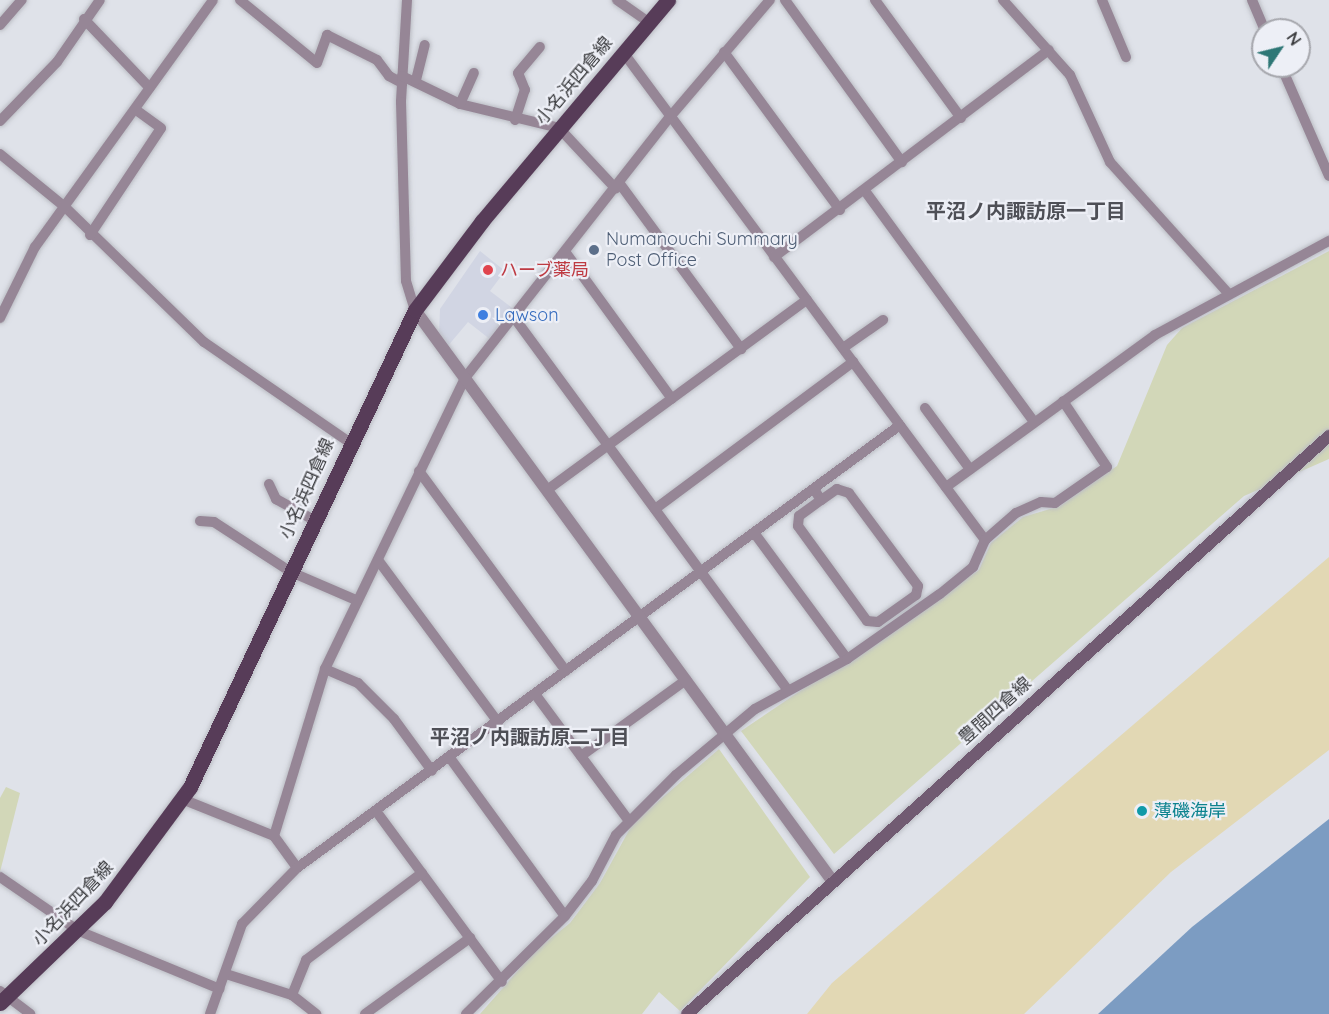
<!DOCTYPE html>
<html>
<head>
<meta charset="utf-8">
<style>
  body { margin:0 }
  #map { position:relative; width:1329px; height:1014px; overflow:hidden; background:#dfe2e9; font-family:Quicksand,"Noto Sans JP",sans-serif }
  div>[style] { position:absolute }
  .built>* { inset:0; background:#d1d5e3 }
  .green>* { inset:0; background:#d2d7b8 }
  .sand>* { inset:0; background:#e2d8b4 }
  .water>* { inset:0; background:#7c9cc2 }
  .roads { filter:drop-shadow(0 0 2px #bbbdc4) drop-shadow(0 0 2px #bbbdc4) }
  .minor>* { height:10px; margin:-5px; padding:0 5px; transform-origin:5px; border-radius:5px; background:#968696 }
  .tertiary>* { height:12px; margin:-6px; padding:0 6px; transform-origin:6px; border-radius:6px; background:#968696 }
  .secondary>* { height:12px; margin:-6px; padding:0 6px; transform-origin:6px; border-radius:6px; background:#715b72 }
  .primary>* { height:15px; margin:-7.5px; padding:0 7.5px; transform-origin:7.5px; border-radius:7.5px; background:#573c58 }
  .dots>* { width:16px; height:16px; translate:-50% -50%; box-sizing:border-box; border:3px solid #edeff6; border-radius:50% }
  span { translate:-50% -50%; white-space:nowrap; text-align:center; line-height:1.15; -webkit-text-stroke:4.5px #edeff6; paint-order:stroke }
  .street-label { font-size:18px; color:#3b3c3f }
  .service-label { font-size:18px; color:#4e5e75 }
  .left { translate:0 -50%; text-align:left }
  .health-label { font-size:18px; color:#be3a42 }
  .shop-label { font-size:18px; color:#366cbe }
  .culture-label { font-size:18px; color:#0d838f }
  .neighbourhood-label { font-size:20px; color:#4e4f56; font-weight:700 }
  .north { position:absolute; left:1251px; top:18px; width:60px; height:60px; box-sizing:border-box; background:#edeff6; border:2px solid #a6a7ad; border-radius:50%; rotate:55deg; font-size:16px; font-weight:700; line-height:24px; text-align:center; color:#3b3c3f }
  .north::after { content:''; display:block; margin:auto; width:21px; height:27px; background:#2e7776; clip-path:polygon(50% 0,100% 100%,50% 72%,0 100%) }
</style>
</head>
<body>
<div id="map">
  <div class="built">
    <div style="clip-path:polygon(480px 251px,505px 271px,490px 291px,515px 310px,491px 340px,468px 322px,447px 347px,439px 334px,440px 309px)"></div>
  </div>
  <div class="green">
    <div style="clip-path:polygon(1329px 251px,1329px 459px,1244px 496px,834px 854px,741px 731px,979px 570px,991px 543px,1023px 517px,1060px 506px,1117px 466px,1167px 345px,1182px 328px)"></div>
    <div style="clip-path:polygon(719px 749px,810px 877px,680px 1011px,659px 992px,642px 1014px,480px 1014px,535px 951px,570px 923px,600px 883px,633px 823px)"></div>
    <div style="clip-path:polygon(6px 787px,20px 793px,0 872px,0 798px)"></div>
  </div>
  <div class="sand">
    <div style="clip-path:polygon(1329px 557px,1329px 750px,1171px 872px,1024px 1014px,807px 1014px,832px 983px)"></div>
  </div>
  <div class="water">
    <div style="clip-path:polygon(1329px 819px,1329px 1014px,1098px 1014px,1192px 927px)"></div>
  </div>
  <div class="roads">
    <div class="minor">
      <div style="left:240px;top:0;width:99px;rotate:39.3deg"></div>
      <div style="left:317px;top:63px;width:30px;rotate:-70deg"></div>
      <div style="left:327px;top:35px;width:56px;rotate:26.6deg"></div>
      <div style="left:377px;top:60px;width:20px;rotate:53deg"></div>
      <div style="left:389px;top:76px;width:15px;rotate:28deg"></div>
      <div style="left:407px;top:0;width:102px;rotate:93.4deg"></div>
      <div style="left:401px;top:102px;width:179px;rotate:88.4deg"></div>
      <div style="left:406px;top:281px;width:30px;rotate:73deg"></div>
      <div style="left:617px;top:0;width:39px;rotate:35deg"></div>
      <div style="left:785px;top:0;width:200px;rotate:54.2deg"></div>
      <div style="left:875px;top:0;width:146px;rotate:53.9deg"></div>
      <div style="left:1003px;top:0;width:101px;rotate:48.2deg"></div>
      <div style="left:1070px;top:75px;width:96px;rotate:65.3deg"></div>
      <div style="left:1110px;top:162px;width:178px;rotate:48deg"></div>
      <div style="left:1102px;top:0;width:62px;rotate:67.2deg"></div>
      <div style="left:1252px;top:0;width:33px;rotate:67deg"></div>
      <div style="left:84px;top:19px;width:95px;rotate:46.3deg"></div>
      <div style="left:0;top:25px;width:33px;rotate:-49deg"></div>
      <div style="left:623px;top:52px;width:608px;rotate:53.43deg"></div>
      <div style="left:724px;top:52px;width:196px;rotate:53.7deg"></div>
      <div style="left:1281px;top:66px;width:120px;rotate:66.4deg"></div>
      <div style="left:402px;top:76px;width:64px;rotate:25.8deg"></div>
      <div style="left:460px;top:104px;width:102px;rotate:13.6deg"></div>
      <div style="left:559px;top:128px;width:83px;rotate:46.9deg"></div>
      <div style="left:416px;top:80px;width:36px;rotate:-76deg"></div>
      <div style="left:460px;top:104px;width:34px;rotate:-66deg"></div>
      <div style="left:515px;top:120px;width:32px;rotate:-72deg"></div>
      <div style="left:525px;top:90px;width:18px;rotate:-112deg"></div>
      <div style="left:518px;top:73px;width:34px;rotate:-50deg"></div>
      <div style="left:0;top:121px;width:82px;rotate:-46deg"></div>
      <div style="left:57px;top:62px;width:75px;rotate:-55.3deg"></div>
      <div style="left:0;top:154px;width:84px;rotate:39.2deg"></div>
      <div style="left:65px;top:207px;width:194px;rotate:44.2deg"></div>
      <div style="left:204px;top:342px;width:176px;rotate:34.6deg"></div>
      <div style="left:620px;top:184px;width:205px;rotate:53.7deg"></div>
      <div style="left:865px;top:191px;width:286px;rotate:53.8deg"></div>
      <div style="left:90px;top:235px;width:128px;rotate:-56.4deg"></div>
      <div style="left:161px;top:128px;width:32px;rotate:-144deg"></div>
      <div style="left:566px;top:253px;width:180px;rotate:54deg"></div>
      <div style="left:774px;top:257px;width:344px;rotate:-37deg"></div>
      <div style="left:513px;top:316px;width:464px;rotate:53.7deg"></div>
      <div style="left:0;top:318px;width:79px;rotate:-63.8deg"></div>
      <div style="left:35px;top:247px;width:304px;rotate:-54.2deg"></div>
      <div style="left:843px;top:348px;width:49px;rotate:-35deg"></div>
      <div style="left:925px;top:408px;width:76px;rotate:53.6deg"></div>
      <div style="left:419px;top:471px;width:248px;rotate:53.7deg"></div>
      <div style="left:269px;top:484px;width:17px;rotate:65deg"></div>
      <div style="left:276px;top:499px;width:43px;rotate:28.9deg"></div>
      <div style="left:946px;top:487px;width:258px;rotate:-36deg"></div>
      <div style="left:1155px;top:335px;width:198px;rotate:-28.4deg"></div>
      <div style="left:814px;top:489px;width:13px;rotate:58deg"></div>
      <div style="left:821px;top:500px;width:27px;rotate:144deg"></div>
      <div style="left:799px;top:516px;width:10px;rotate:96deg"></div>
      <div style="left:798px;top:526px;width:117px;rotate:54deg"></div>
      <div style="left:867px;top:621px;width:11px;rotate:5deg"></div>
      <div style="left:878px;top:622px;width:47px;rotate:-35.4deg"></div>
      <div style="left:916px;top:595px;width:9px;rotate:-77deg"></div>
      <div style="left:918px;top:586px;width:116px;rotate:-126.6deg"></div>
      <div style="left:849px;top:493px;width:13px;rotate:-162deg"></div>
      <div style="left:837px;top:489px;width:19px;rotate:145deg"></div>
      <div style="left:547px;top:490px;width:322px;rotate:-36.2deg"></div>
      <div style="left:655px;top:509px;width:247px;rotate:-36.6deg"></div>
      <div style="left:200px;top:521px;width:14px;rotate:4deg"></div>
      <div style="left:214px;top:522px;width:92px;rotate:33deg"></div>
      <div style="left:291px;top:572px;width:71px;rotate:23.3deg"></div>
      <div style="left:755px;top:534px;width:155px;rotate:53.6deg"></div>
      <div style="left:378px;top:560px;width:202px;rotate:53.5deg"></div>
      <div style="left:325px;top:669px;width:36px;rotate:23deg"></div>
      <div style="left:358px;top:683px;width:51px;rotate:45deg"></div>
      <div style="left:394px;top:719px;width:64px;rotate:53.8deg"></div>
      <div style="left:535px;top:694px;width:158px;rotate:53.5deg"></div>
      <div style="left:581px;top:756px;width:130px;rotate:-35.9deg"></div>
      <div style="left:450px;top:758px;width:195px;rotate:54deg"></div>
      <div style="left:182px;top:799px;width:99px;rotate:21.9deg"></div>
      <div style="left:274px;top:836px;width:39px;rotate:54deg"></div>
      <div style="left:376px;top:811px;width:212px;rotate:53.6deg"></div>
      <div style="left:274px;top:836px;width:175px;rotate:-73deg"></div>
      <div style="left:325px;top:669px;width:323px;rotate:-64.3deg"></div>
      <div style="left:465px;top:378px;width:332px;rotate:-51.9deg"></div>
      <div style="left:670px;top:117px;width:154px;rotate:-49.5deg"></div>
      <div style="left:0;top:877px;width:96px;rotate:34.4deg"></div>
      <div style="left:79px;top:931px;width:152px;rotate:22.4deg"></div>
      <div style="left:226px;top:974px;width:69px;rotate:17.7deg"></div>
      <div style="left:292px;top:995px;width:31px;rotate:38deg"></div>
      <div style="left:0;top:991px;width:38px;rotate:37deg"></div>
      <div style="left:292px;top:995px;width:38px;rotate:-68deg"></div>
      <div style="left:306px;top:960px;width:145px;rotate:-36.9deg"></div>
      <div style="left:210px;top:1014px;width:96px;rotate:-70.4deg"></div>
      <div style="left:242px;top:924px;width:78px;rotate:-45.5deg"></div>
      <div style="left:297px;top:868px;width:748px;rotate:-36.3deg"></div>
      <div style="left:365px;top:1014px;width:130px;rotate:-35.9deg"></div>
      <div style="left:466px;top:1014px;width:139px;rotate:-44.7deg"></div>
      <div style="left:565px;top:916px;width:44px;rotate:-52.4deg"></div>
      <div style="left:592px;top:881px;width:52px;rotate:-62.4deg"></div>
      <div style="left:616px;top:835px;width:85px;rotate:-45deg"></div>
      <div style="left:676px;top:775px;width:103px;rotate:-39.9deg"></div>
      <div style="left:755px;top:709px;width:105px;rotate:-28.5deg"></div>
      <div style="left:847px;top:659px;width:113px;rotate:-35deg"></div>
      <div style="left:940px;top:594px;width:43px;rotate:-39.3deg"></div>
      <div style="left:973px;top:567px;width:30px;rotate:-66deg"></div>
      <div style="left:985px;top:540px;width:41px;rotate:-41.1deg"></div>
      <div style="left:1016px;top:513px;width:27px;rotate:-24deg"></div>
      <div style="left:1041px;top:502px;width:14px;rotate:4deg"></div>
      <div style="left:1055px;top:503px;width:63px;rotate:-34.7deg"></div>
      <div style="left:1107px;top:467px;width:79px;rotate:-123.7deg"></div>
    </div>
    <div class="tertiary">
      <div style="left:415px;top:310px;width:705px;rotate:53.83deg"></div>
    </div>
    <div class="secondary">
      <div style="left:687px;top:1014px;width:864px;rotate:-42deg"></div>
    </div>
    <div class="primary">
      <div style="left:0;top:1003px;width:146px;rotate:-43.9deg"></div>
      <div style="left:105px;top:902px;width:143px;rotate:-53.5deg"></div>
      <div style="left:190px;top:787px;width:527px;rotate:-64.75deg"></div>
      <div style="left:415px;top:310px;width:111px;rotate:-53deg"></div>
      <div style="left:482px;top:221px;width:289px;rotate:-49.9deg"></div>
    </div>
  </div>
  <div class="dots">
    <div style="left:594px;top:250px;background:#5c6f8a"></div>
    <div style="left:488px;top:270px;background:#e0444e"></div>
    <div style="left:483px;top:315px;background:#3f7fe0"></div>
    <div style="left:1142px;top:811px;background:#0f9aa8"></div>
  </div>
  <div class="street-label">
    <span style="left:574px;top:81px;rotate:-50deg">小名浜四倉線</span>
    <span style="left:307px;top:489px;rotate:-66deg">小名浜四倉線</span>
    <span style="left:995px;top:711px;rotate:-42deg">豊間四倉線</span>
    <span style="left:73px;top:904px;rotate:-47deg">小名浜四倉線</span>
  </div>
  <div class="service-label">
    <span class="left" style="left:606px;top:250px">Numanouchi Summary<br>Post Office</span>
  </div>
  <div class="health-label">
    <span class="left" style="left:500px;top:270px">ハーブ薬局</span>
  </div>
  <div class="shop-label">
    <span class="left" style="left:495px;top:315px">Lawson</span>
  </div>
  <div class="culture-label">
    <span class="left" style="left:1154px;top:811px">薄磯海岸</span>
  </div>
  <div class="neighbourhood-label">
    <span style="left:1026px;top:210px">平沼ノ内諏訪原一丁目</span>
    <span style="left:530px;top:736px">平沼ノ内諏訪原二丁目</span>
  </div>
  <div class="north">N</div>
</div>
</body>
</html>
